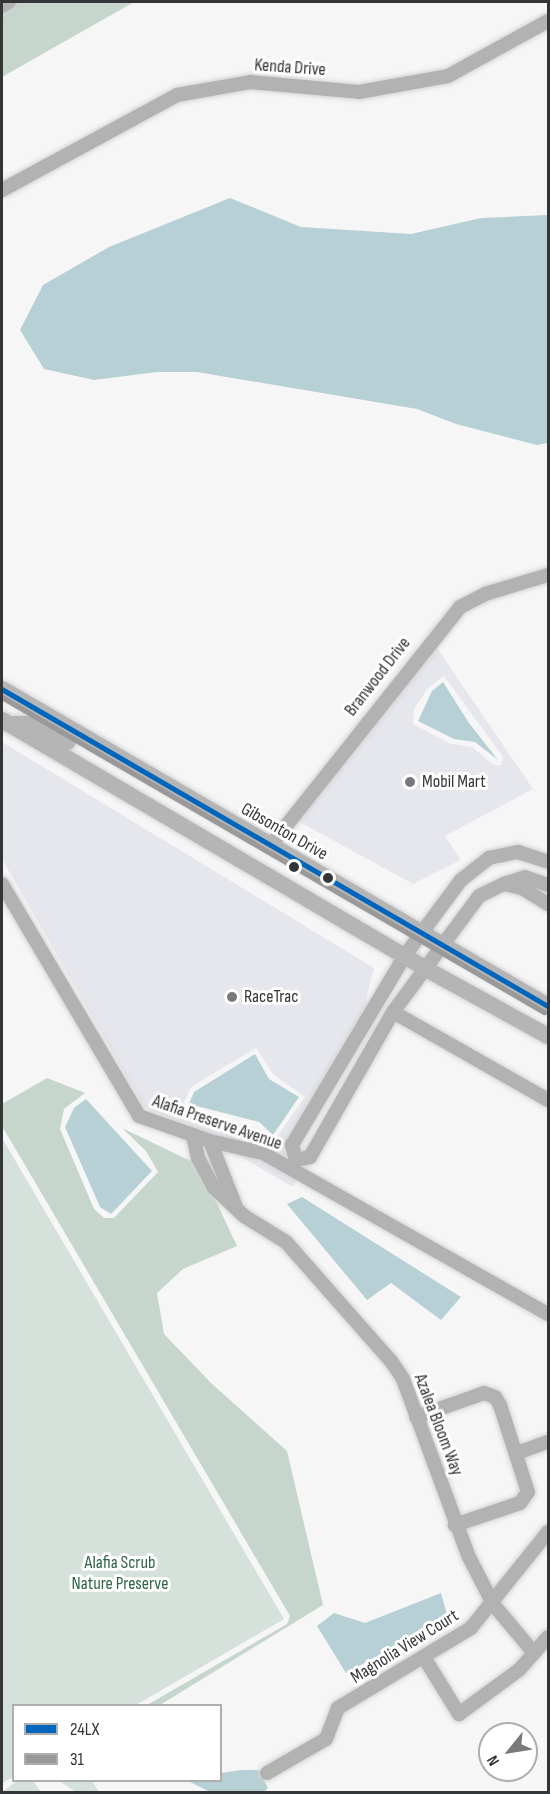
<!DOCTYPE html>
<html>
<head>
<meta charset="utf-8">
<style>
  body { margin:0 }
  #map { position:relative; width:550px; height:1794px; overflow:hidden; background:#f6f6f7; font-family:"Sofia Sans Condensed",sans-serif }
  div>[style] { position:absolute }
  .built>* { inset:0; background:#e5e7ec }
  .green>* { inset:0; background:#d5e1da }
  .forest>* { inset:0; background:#c6d6cc }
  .water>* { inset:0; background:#b7d0d6 }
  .roads { filter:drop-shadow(0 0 2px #d3d3d4) drop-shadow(0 0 2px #d3d3d4) }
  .minor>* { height:14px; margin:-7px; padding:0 7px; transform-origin:7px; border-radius:7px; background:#b2b2b2 }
  .major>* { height:16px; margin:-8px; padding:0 8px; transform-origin:8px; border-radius:8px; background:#b5b5b6 }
  .bus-1>* { height:4.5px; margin:-2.25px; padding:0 2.25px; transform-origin:2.25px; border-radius:2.25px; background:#0065bd }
  .bus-2>* { height:4.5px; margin:-2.25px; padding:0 2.25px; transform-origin:2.25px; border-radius:2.25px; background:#999 }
  .dots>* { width:16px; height:16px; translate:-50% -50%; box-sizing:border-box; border:3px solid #fff; border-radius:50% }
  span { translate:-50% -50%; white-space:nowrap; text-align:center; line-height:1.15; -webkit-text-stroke:6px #fff; paint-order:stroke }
  .street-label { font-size:18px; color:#343536 }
  .poi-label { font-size:18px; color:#343536 }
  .left { translate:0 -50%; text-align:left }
  .park-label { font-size:18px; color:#316349 }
  .frame { position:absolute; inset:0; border:3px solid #343536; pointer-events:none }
  .legend { position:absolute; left:12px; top:1704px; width:210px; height:78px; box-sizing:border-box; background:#fff; border:2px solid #aeaeaf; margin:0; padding:8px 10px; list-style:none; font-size:18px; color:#343536 }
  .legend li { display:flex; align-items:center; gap:12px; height:30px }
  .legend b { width:30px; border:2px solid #aeaeaf }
  .north { position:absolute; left:478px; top:1722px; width:60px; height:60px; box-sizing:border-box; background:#fff; border:2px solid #aeaeaf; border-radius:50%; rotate:240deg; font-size:16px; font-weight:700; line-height:24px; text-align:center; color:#343536 }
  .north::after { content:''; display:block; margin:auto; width:21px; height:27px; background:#78797a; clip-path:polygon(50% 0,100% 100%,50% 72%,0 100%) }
</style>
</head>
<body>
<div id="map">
  <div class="built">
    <div style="clip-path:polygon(evenodd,435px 645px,533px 789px,445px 836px,461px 860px,413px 884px,298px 821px,435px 645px,444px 676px,503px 757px,501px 765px,494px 765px,472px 747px,451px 744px,413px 724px,414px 709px,428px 688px,444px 676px)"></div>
    <div style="clip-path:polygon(evenodd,2px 742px,374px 968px,366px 1000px,370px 1004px,286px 1142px,288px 1158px,281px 1172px,293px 1177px,300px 1164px,306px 1163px,293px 1187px,193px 1129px,144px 1107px,2px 859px,2px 742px,256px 1048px,274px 1075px,305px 1097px,275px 1139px,256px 1128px,187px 1109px,183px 1104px,191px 1087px,256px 1048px)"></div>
  </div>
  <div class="green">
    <div style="clip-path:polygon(2px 1138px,284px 1619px,136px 1705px,14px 1706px,13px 1777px,2px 1783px)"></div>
    <div style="clip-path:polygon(17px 1781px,33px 1781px,41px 1792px,2px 1792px)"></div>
    <div style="clip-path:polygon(59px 1781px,92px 1781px,99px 1792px,76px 1792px)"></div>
  </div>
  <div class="forest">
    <div style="clip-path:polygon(2px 2px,134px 2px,2px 77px)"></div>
    <div style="clip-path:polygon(47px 1078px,85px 1093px,64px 1109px,60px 1129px,94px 1209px,104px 1218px,114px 1218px,158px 1172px,146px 1151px,122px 1128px,199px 1165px,237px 1246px,183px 1269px,157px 1293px,164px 1334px,211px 1383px,287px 1451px,323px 1605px,160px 1705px,147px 1705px,287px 1624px,290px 1616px,2px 1126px,2px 1104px)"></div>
  </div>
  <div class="water">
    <div style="clip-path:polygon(230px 198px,301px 227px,411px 234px,481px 218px,548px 215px,548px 443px,537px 445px,456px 424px,417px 409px,197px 372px,157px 372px,94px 380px,44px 369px,20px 330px,43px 285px,109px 247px)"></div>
    <div style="clip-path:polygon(443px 682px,469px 723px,498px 760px,475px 742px,454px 739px,418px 721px,432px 691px)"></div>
    <div style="clip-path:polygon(255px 1054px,269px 1079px,299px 1097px,273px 1135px,259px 1122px,189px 1104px,194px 1092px)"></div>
    <div style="clip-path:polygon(86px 1099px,152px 1171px,111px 1214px,100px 1207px,65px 1127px,74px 1108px)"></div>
    <div style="clip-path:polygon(302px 1197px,461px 1297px,441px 1320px,391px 1283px,367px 1300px,287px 1204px)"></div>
    <div style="clip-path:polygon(441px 1593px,448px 1618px,346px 1673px,317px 1626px,334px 1613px,365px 1623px)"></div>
    <div style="clip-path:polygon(241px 1770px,259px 1770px,268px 1788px,264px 1792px,210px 1792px,188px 1781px,220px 1780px,221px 1773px)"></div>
  </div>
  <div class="roads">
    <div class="minor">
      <div style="left:2px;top:6px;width:8px;rotate:-30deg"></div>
      <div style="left:2px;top:190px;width:199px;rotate:-28.5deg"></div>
      <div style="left:177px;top:95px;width:74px;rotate:-10.1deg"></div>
      <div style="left:250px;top:82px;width:109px;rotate:5.2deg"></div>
      <div style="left:359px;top:92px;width:90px;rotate:-10.2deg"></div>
      <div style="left:448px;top:76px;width:114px;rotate:-28.8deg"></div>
      <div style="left:270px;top:846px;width:305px;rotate:-51.5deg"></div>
      <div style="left:460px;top:607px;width:28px;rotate:-27deg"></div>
      <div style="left:485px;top:594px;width:66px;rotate:-16.8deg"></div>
      <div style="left:2px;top:884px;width:269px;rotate:59.4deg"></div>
      <div style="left:139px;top:1116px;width:75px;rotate:19.4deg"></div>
      <div style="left:210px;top:1141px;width:54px;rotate:12.8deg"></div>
      <div style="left:263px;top:1153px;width:327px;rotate:29.5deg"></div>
      <div style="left:504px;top:884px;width:22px;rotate:-18deg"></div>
      <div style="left:525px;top:877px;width:24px;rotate:19deg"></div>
      <div style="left:393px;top:1012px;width:178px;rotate:29.6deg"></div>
      <div style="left:193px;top:1135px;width:24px;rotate:78deg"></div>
      <div style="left:198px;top:1158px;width:34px;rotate:62deg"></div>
      <div style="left:214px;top:1188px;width:41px;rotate:43deg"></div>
      <div style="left:244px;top:1216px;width:49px;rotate:31.8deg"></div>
      <div style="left:286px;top:1242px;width:159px;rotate:48.6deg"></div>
      <div style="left:391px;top:1361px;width:22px;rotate:56deg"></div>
      <div style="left:403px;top:1379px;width:190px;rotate:69.7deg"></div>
      <div style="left:469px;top:1557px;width:53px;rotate:62.9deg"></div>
      <div style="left:493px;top:1604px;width:64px;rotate:50.1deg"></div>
      <div style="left:210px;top:1141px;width:71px;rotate:68.5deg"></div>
      <div style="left:296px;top:1160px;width:14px;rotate:-12deg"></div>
      <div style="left:310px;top:1157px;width:167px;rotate:-60.2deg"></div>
      <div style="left:393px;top:1012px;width:144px;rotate:-53.4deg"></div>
      <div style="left:479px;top:896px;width:28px;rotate:-26deg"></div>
      <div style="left:504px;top:884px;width:18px;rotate:13deg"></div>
      <div style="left:522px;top:888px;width:31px;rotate:32deg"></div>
      <div style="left:290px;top:1168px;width:10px;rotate:-53deg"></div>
      <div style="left:296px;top:1160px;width:16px;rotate:-105deg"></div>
      <div style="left:292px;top:1145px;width:222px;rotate:-59.2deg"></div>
      <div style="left:406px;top:954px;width:92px;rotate:-53.4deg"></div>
      <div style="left:461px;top:880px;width:36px;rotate:-38deg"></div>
      <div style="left:489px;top:858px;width:30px;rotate:-12deg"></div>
      <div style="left:518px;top:852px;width:32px;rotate:18deg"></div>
      <div style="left:416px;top:1417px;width:72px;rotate:-19.4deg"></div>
      <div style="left:484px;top:1393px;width:12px;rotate:20deg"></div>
      <div style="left:495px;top:1397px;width:9px;rotate:58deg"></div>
      <div style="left:500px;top:1405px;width:91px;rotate:72.2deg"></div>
      <div style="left:528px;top:1492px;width:14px;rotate:126deg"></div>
      <div style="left:520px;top:1503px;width:69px;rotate:161.3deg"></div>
      <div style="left:517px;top:1453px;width:33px;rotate:-20deg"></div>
      <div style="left:425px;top:1659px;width:65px;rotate:58.3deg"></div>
      <div style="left:459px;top:1714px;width:74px;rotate:-36.3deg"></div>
      <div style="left:519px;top:1670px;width:44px;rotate:-48.7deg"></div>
      <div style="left:267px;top:1773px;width:68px;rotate:-30deg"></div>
      <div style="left:326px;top:1739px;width:33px;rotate:-69deg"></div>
      <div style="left:338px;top:1708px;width:155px;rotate:-31deg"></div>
      <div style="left:471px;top:1628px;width:123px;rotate:-51.3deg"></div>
    </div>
    <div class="major">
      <div style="left:2px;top:689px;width:631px;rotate:30.14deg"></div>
      <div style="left:2px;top:720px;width:492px;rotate:30.4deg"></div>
      <div style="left:426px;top:969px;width:139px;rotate:28.8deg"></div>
      <div style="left:8px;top:724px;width:25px"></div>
      <div style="left:33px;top:724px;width:39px;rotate:27deg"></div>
    </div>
  </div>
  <div class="bus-1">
    <div style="left:2px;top:689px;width:631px;rotate:30.14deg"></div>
  </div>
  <div class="bus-2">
    <div style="left:2px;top:697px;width:627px;rotate:30.16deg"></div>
  </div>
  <div class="dots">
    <div style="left:410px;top:782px;background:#78797a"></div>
    <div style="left:294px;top:867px;background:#343536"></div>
    <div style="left:328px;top:878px;background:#343536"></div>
    <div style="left:232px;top:997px;background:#78797a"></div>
  </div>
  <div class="street-label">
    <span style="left:290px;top:68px;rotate:4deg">Kenda Drive</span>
    <span style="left:378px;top:677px;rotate:-52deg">Branwood Drive</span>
    <span style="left:284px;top:832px;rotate:30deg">Gibsonton Drive</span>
    <span style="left:217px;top:1123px;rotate:19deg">Alafia Preserve Avenue</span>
    <span style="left:438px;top:1425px;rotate:69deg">Azalea Bloom Way</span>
    <span style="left:405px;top:1647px;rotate:-32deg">Magnolia View Court</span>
  </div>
  <div class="poi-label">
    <span class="left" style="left:422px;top:782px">Mobil Mart</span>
    <span class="left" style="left:244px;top:997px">RaceTrac</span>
  </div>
  <div class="park-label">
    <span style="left:120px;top:1574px">Alafia Scrub<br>Nature Preserve</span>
  </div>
  <div class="frame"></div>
  <ul class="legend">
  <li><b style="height:8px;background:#0065bd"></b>24LX</li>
  <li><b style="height:8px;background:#999"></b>31</li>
  </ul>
  <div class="north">N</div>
</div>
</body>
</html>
